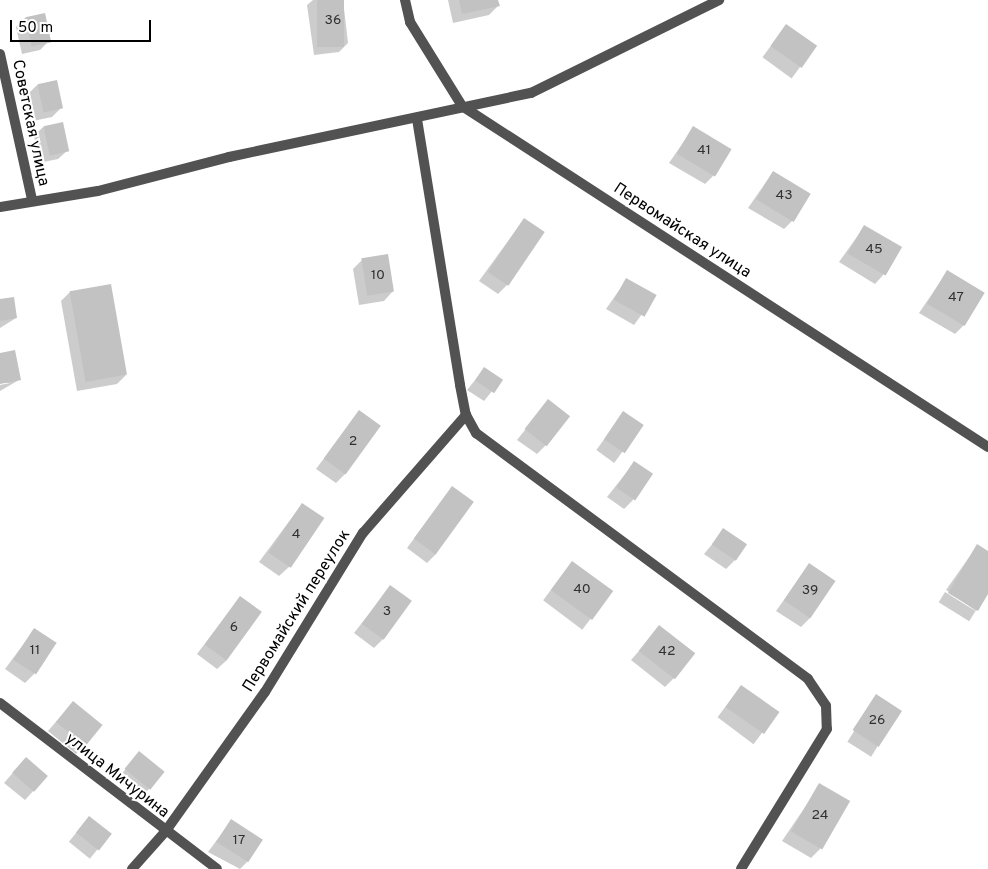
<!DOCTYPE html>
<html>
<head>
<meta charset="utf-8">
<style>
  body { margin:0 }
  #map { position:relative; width:988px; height:869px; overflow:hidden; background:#fff; font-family:Overpass,sans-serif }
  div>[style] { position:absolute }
  .shadow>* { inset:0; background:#0003; transform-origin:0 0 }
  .building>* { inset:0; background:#c2c2c2; transform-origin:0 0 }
  .minor>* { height:10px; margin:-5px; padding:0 5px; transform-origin:5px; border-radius:5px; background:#525252 }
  span { translate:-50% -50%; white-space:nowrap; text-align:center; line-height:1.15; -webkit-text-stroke:4px #fff; paint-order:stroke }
  .number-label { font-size:14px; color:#303030 }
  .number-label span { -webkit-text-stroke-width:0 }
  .street-label { font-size:16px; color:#000 }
  .scale { position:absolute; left:10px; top:20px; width:141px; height:22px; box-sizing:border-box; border:2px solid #000; border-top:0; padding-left:6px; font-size:15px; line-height:18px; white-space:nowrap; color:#000; -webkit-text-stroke:4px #fff; paint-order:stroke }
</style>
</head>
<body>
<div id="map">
  <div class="shadow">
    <div style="clip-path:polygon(313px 0,343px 0,348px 43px,339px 52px,314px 55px,307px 5px)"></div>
    <div style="clip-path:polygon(448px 0,497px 0,498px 6px,489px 15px,453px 23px)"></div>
    <div style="clip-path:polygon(44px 14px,49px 41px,40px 50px,22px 54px,16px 27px,25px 18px)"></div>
    <div style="left:786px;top:25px;width:36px;height:40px;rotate:36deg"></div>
    <div style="clip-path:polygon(37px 85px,61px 108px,52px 117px,33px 121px,28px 94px)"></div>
    <div style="clip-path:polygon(43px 127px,68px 150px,58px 159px,39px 163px,34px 136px)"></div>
    <div style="clip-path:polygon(694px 127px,714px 175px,705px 184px,669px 163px)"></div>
    <div style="clip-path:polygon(773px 172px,793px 220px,784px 229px,748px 208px)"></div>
    <div style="clip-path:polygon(524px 219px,507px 285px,498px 294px,479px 281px)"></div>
    <div style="clip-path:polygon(864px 227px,884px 274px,875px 284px,839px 262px)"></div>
    <div style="clip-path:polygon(362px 260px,393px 291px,384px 301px,359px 305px,353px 269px)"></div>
    <div style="clip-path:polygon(947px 272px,964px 325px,955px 334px,919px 313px)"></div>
    <div style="clip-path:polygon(627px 279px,655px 296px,634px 325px,606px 309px)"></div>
    <div style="clip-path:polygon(70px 292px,126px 375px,117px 384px,77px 391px,61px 301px)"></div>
    <div style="clip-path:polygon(0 300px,16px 318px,0 328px)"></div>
    <div style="clip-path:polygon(0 354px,19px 380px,0 391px,0 385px,10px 383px,0 382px)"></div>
    <div style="clip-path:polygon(484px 369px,501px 380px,484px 401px,467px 390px)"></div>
    <div style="clip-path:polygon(548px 401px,546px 445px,537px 454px,517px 440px)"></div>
    <div style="clip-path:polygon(359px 412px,345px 474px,336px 483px,316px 469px)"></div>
    <div style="left:624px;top:412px;width:22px;height:47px;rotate:36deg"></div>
    <div style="clip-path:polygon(634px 463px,633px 500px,624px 509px,607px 497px)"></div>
    <div style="clip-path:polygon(452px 488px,436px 554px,427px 563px,407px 548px)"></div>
    <div style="clip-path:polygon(302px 504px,289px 567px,279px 576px,259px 562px)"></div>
    <div style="clip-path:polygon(724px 530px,735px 560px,726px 569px,704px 554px)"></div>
    <div style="clip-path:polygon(977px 546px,988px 553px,988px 592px,976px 611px,946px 590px)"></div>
    <div style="left:572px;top:562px;width:49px;height:48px;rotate:37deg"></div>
    <div style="clip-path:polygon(809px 565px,810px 618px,801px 627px,776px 611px)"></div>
    <div style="clip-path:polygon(390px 587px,383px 639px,374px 648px,354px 633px)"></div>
    <div style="left:945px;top:592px;width:36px;height:12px;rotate:32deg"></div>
    <div style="clip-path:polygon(240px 597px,227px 660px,217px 669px,197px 654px)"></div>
    <div style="clip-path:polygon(660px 627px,674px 678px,665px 687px,631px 660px)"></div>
    <div style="clip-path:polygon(34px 630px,34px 674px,25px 683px,5px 669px)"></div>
    <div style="left:741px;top:686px;width:45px;height:39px;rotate:37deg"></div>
    <div style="left:876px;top:696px;width:28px;height:54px;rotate:32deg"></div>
    <div style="clip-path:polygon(73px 702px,85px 745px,76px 754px,48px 731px)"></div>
    <div style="clip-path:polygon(140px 753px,149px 789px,140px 798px,117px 779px)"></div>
    <div style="clip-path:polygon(17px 768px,47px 776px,25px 800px,4px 783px)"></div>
    <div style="clip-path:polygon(820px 785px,820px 849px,811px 858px,782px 841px)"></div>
    <div style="left:89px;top:817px;width:27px;height:32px;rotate:39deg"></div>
    <div style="clip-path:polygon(231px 821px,247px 862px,240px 869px,208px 852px)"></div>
  </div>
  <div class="building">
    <div style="left:317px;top:0;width:27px;height:47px"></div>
    <div style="clip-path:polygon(459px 0,498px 0,500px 6px,462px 14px)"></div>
    <div style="left:45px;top:13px;width:30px;height:20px;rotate:78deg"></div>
    <div style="left:786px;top:24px;width:38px;height:27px;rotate:35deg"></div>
    <div style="left:57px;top:80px;width:29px;height:20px;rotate:78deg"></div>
    <div style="left:63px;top:122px;width:30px;height:20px;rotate:78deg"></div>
    <div style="left:693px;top:126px;width:45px;height:32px;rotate:31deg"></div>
    <div style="left:773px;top:171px;width:44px;height:33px;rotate:31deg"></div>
    <div style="left:524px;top:218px;width:25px;height:65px;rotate:34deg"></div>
    <div style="left:864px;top:225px;width:44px;height:33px;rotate:30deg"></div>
    <div style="left:388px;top:254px;width:38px;height:27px;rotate:81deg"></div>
    <div style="left:947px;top:270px;width:44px;height:39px;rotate:31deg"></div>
    <div style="left:626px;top:278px;width:35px;height:25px;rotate:29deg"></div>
    <div style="left:111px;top:284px;width:92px;height:42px;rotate:80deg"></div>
    <div style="clip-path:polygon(14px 297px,17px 318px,0 321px,0 299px)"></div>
    <div style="clip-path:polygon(15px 350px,21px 380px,0 384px,0 353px)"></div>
    <div style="left:484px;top:367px;width:23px;height:16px;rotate:34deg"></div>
    <div style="left:548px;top:399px;width:28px;height:38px;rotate:38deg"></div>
    <div style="left:359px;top:410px;width:27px;height:60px;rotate:36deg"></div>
    <div style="left:623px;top:411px;width:25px;height:34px;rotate:34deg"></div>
    <div style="left:634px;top:461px;width:23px;height:32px;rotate:34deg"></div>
    <div style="left:452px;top:486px;width:27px;height:65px;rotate:36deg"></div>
    <div style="left:302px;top:503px;width:27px;height:60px;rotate:34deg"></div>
    <div style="left:723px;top:528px;width:29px;height:20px;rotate:34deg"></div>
    <div style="clip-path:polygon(977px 544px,988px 551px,988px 594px,978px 611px,948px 593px)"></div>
    <div style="left:572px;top:561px;width:51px;height:36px;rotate:36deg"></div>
    <div style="left:809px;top:563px;width:32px;height:45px;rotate:34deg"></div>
    <div style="left:390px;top:585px;width:27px;height:48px;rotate:36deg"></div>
    <div style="left:240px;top:596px;width:27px;height:60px;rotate:36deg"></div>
    <div style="left:659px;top:625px;width:46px;height:33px;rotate:38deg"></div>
    <div style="left:34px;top:628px;width:27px;height:38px;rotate:33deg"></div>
    <div style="left:741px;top:685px;width:47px;height:27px;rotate:35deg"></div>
    <div style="left:876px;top:694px;width:31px;height:43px;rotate:33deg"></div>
    <div style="left:73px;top:701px;width:38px;height:27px;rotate:39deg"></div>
    <div style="left:139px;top:751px;width:33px;height:23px;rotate:39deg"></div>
    <div style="left:26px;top:757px;width:29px;height:21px;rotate:41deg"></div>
    <div style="left:819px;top:783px;width:36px;height:56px;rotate:30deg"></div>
    <div style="left:89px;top:816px;width:29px;height:21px;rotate:38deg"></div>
    <div style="left:231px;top:819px;width:38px;height:27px;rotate:33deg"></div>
  </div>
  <div class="minor">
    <div style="left:405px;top:0;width:23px;rotate:77deg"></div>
    <div style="left:410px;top:22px;width:99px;rotate:58.2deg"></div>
    <div style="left:462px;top:106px;width:627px;rotate:32.95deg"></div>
    <div style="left:0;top:54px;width:148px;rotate:77.6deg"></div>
    <div style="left:417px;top:119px;width:269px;rotate:80.8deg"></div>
    <div style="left:460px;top:385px;width:31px;rotate:79deg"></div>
    <div style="left:466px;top:415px;width:21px;rotate:61deg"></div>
    <div style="left:476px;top:433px;width:413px;rotate:36.5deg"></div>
    <div style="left:808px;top:679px;width:32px;rotate:56deg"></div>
    <div style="left:826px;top:706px;width:23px;rotate:88deg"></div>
    <div style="left:827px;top:729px;width:164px;rotate:121.6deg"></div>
    <div style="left:0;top:207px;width:99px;rotate:-9.3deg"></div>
    <div style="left:98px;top:191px;width:135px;rotate:-14.5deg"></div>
    <div style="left:229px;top:157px;width:309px;rotate:-12deg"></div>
    <div style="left:531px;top:93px;width:210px;rotate:-26.3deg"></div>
    <div style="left:0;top:703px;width:273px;rotate:37.4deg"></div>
    <div style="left:132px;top:869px;width:50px;rotate:-48.3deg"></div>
    <div style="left:165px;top:832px;width:172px;rotate:-54.5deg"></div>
    <div style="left:265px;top:692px;width:187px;rotate:-58.4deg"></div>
    <div style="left:363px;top:533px;width:157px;rotate:-48.9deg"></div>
  </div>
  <div class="number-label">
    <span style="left:333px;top:21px">36</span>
    <span style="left:704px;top:151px">41</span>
    <span style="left:784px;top:196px">43</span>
    <span style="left:874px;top:250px">45</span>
    <span style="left:378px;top:276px">10</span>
    <span style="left:956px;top:298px">47</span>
    <span style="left:353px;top:442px">2</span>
    <span style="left:296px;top:535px">4</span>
    <span style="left:582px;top:590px">40</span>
    <span style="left:810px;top:591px">39</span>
    <span style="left:387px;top:612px">3</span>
    <span style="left:234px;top:628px">6</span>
    <span style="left:35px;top:651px">11</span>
    <span style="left:667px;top:652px">42</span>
    <span style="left:877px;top:721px">26</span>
    <span style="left:820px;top:816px">24</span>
    <span style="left:239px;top:841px">17</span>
  </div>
  <div class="street-label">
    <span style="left:30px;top:123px;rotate:78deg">Советская улица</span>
    <span style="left:682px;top:231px;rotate:33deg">Первомайская улица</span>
    <span style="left:297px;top:611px;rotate:-58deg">Первомайский переулок</span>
    <span style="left:117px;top:776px;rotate:38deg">улица Мичурина</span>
  </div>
  <div class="scale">50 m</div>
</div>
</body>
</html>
